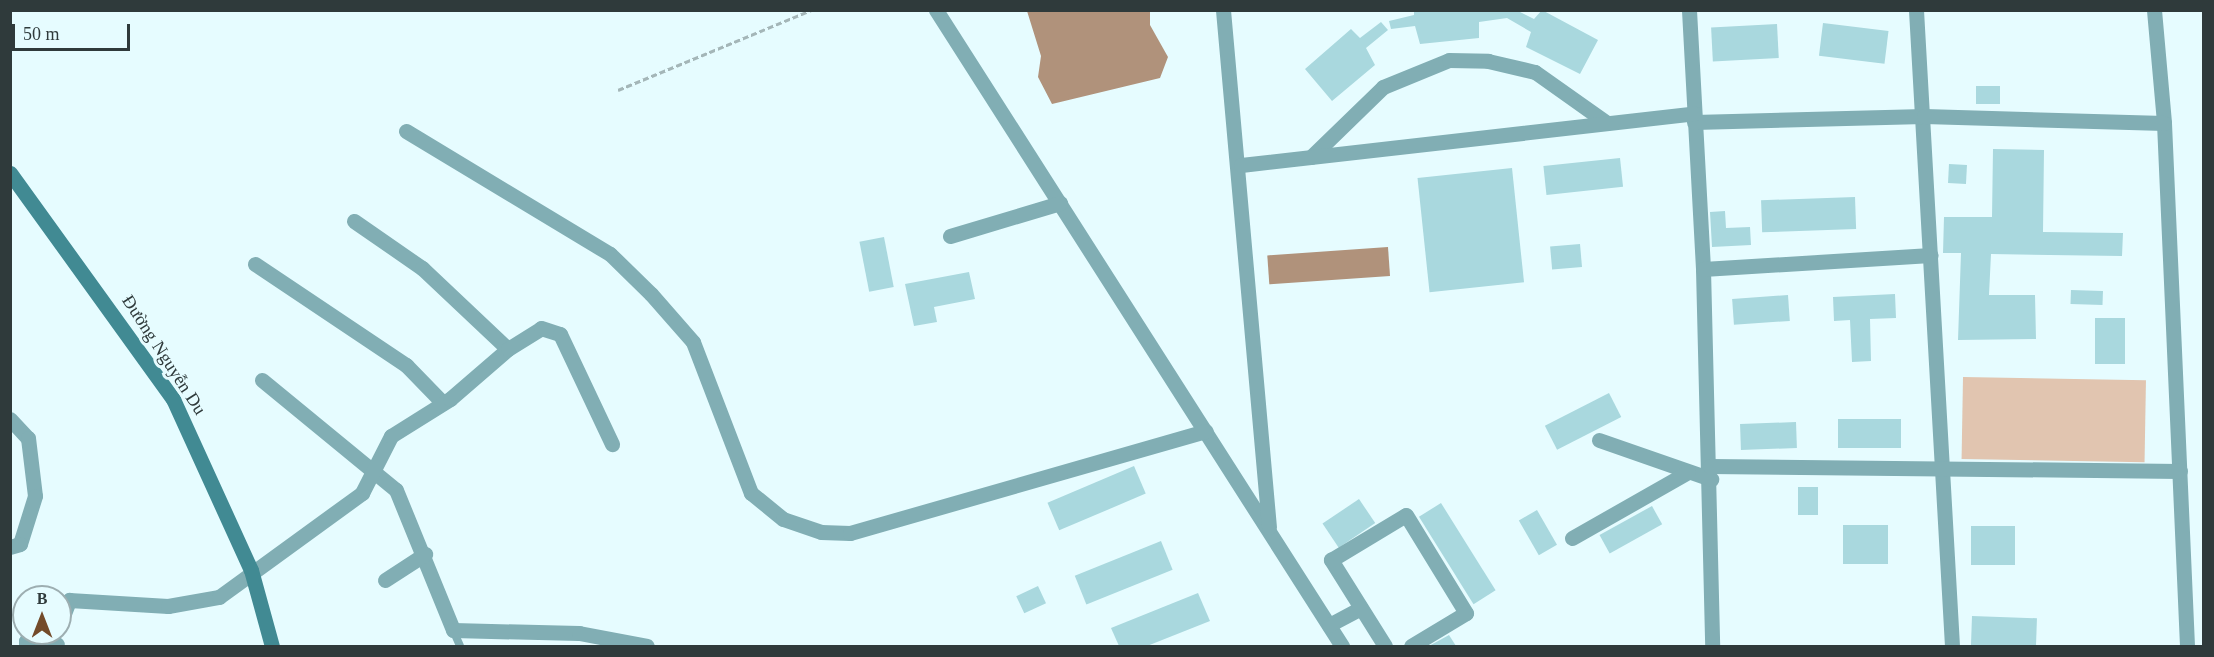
<!DOCTYPE html>
<html>
<head>
<meta charset="utf-8">
<style>
  body { margin:0 }
  #map { position:relative; width:2214px; height:657px; overflow:hidden; background:#e6fcff; font-family:Georgia,serif }
  div>[style] { position:absolute }
  .green>* { inset:0; background:#e1c5b0; transform-origin:0 0 }
  .water>* { inset:0; background:#b0927b; transform-origin:0 0 }
  .building>* { inset:0; background:#a9d8de; transform-origin:0 0 }
  .path>* { height:3px; margin-top:-1.5px; transform-origin:0; background:repeating-linear-gradient(90deg,#a4b6b8 0 6px,transparent 0 9px) }
  .lane>* { height:8px; margin:-4px; padding:0 4px; transform-origin:4px; border-radius:4px; background:#81aeb4 }
  .street>* { height:15px; margin:-7.5px; padding:0 7.5px; transform-origin:7.5px; border-radius:7.5px; background:#81aeb4 }
  .secondary>* { height:15px; margin:-7.5px; padding:0 7.5px; transform-origin:7.5px; border-radius:7.5px; background:#418a93 }
  span { translate:-50% -50%; white-space:nowrap; text-align:center; line-height:1.15; -webkit-text-stroke:6px #e6fcff; paint-order:stroke }
  .street-label { font-size:18px; color:#2f3a3b }
  .frame { position:absolute; inset:0; border:12px solid #2f3a3b; pointer-events:none }
  .north { position:absolute; left:12px; top:585px; width:60px; height:60px; box-sizing:border-box; background:#e6fcff; border:2px solid #9daeb1; border-radius:50%; rotate:0deg; font-size:16px; font-weight:700; line-height:24px; text-align:center; color:#2f3a3b }
  .north::after { content:''; display:block; margin:auto; width:21px; height:27px; background:#734b2a; clip-path:polygon(50% 0,100% 100%,50% 72%,0 100%) }
  .scale { position:absolute; left:12px; top:24px; width:118px; height:27px; box-sizing:border-box; border:3px solid #2f3a3b; border-top:0; padding-left:8px; font-size:18px; line-height:21px; white-space:nowrap; color:#2f3a3b; -webkit-text-stroke:4px #e6fcff; paint-order:stroke }
</style>
</head>
<body>
<div id="map">
  <div class="green">
    <div style="left:1963px;top:377px;width:183px;height:82px;rotate:1deg"></div>
  </div>
  <div class="water">
    <div style="clip-path:polygon(1027px 11px,1150px 11px,1150px 25px,1168px 57px,1160px 78px,1052px 104px,1038px 77px,1041px 56px)"></div>
    <div style="left:1388px;top:247px;width:29px;height:121px;rotate:86deg"></div>
  </div>
  <div class="building">
    <div style="clip-path:polygon(1414px 10px,1516px 10px,1534px 19px,1542px 10px,1598px 40px,1580px 74px,1526px 47px,1531px 32px,1507px 18px,1479px 22px,1479px 38px,1420px 44px,1415px 26px,1391px 29px,1389px 21px,1414px 15px)"></div>
    <div style="clip-path:polygon(1381px 22px,1388px 30px,1366px 48px,1375px 65px,1332px 101px,1305px 69px,1351px 29px,1360px 38px)"></div>
    <div style="left:1823px;top:23px;width:66px;height:33px;rotate:7deg"></div>
    <div style="left:1777px;top:24px;width:34px;height:66px;rotate:87deg"></div>
    <div style="left:1976px;top:86px;width:24px;height:18px"></div>
    <div style="clip-path:polygon(1993px 149px,2044px 150px,2043px 232px,2123px 233px,2122px 256px,1991px 254px,1989px 295px,2035px 295px,2036px 339px,1958px 340px,1961px 253px,1943px 253px,1944px 217px,1992px 217px)"></div>
    <div style="left:1620px;top:158px;width:29px;height:77px;rotate:84deg"></div>
    <div style="left:1949px;top:164px;width:18px;height:19px;rotate:3deg"></div>
    <div style="left:1512px;top:168px;width:115px;height:95px;rotate:84deg"></div>
    <div style="left:1855px;top:197px;width:32px;height:94px;rotate:88deg"></div>
    <div style="clip-path:polygon(1725px 211px,1726px 228px,1750px 227px,1751px 245px,1712px 247px,1710px 212px)"></div>
    <div style="left:884px;top:237px;width:51px;height:25px;rotate:79deg"></div>
    <div style="left:1580px;top:244px;width:23px;height:30px;rotate:85deg"></div>
    <div style="clip-path:polygon(969px 272px,975px 299px,934px 307px,937px 322px,914px 326px,905px 284px)"></div>
    <div style="left:2071px;top:290px;width:32px;height:14px;rotate:2deg"></div>
    <div style="clip-path:polygon(1895px 294px,1896px 318px,1870px 319px,1871px 361px,1852px 362px,1850px 320px,1834px 321px,1833px 297px)"></div>
    <div style="left:1788px;top:295px;width:26px;height:56px;rotate:86deg"></div>
    <div style="left:2125px;top:318px;width:46px;height:30px;rotate:90deg"></div>
    <div style="left:1609px;top:393px;width:27px;height:72px;rotate:63deg"></div>
    <div style="left:1901px;top:419px;width:29px;height:63px;rotate:90deg"></div>
    <div style="left:1796px;top:422px;width:26px;height:56px;rotate:88deg"></div>
    <div style="left:1134px;top:466px;width:30px;height:94px;rotate:67deg"></div>
    <div style="left:1798px;top:487px;width:20px;height:28px"></div>
    <div style="left:1359px;top:499px;width:29px;height:44px;rotate:56deg"></div>
    <div style="left:1441px;top:503px;width:103px;height:26px;rotate:58deg"></div>
    <div style="left:1652px;top:506px;width:21px;height:60px;rotate:61deg"></div>
    <div style="left:1537px;top:510px;width:40px;height:21px;rotate:60deg"></div>
    <div style="left:1843px;top:525px;width:45px;height:39px"></div>
    <div style="left:1971px;top:526px;width:44px;height:39px"></div>
    <div style="left:1161px;top:541px;width:31px;height:93px;rotate:68deg"></div>
    <div style="left:1038px;top:586px;width:19px;height:24px;rotate:65deg"></div>
    <div style="clip-path:polygon(1198px 593px,1210px 621px,1147px 646px,1119px 646px,1111px 628px)"></div>
    <div style="left:1972px;top:616px;width:65px;height:30px;rotate:2deg"></div>
    <div style="clip-path:polygon(1449px 635px,1456px 646px,1429px 646px)"></div>
  </div>
  <div class="path">
    <div style="left:618px;top:90px;width:209px;rotate:-22.5deg"></div>
  </div>
  <div class="lane">
    <div style="left:453px;top:630px;width:17px;rotate:66deg"></div>
  </div>
  <div class="street">
    <div style="left:936px;top:10px;width:755px;rotate:57.45deg"></div>
    <div style="left:1223px;top:10px;width:519px;rotate:84.92deg"></div>
    <div style="left:1689px;top:10px;width:259px;rotate:86.9deg"></div>
    <div style="left:1703px;top:269px;width:377px;rotate:88.6deg"></div>
    <div style="left:1916px;top:10px;width:637px;rotate:86.76deg"></div>
    <div style="left:2154px;top:10px;width:113px;rotate:84.9deg"></div>
    <div style="left:2164px;top:123px;width:524px;rotate:87.48deg"></div>
    <div style="left:1694px;top:122px;width:230px;rotate:-1.5deg"></div>
    <div style="left:1924px;top:116px;width:240px;rotate:1.7deg"></div>
    <div style="left:406px;top:131px;width:238px;rotate:31.1deg"></div>
    <div style="left:610px;top:254px;width:57px;rotate:44.3deg"></div>
    <div style="left:651px;top:294px;width:64px;rotate:48.8deg"></div>
    <div style="left:693px;top:342px;width:162px;rotate:69deg"></div>
    <div style="left:751px;top:493px;width:41px;rotate:39.1deg"></div>
    <div style="left:783px;top:519px;width:40px;rotate:18.9deg"></div>
    <div style="left:821px;top:532px;width:29px;rotate:2deg"></div>
    <div style="left:850px;top:533px;width:370px;rotate:-16deg"></div>
    <div style="left:1311px;top:157px;width:100px;rotate:-44.2deg"></div>
    <div style="left:1383px;top:87px;width:71px;rotate:-22.2deg"></div>
    <div style="left:1449px;top:60px;width:39px;rotate:1deg"></div>
    <div style="left:1488px;top:61px;width:48px;rotate:13.2deg"></div>
    <div style="left:1535px;top:72px;width:88px;rotate:35.3deg"></div>
    <div style="left:1241px;top:165px;width:456px;rotate:-6.5deg"></div>
    <div style="left:354px;top:221px;width:83px;rotate:34.7deg"></div>
    <div style="left:422px;top:268px;width:118px;rotate:43.3deg"></div>
    <div style="left:950px;top:236px;width:115px;rotate:-16.7deg"></div>
    <div style="left:255px;top:264px;width:182px;rotate:33.8deg"></div>
    <div style="left:406px;top:365px;width:53px;rotate:45.8deg"></div>
    <div style="left:1703px;top:269px;width:228px;rotate:-3.5deg"></div>
    <div style="left:262px;top:380px;width:173px;rotate:39.4deg"></div>
    <div style="left:396px;top:490px;width:151px;rotate:67.8deg"></div>
    <div style="left:453px;top:630px;width:126px;rotate:1.4deg"></div>
    <div style="left:579px;top:633px;width:69px;rotate:10.8deg"></div>
    <div style="left:10px;top:419px;width:26px;rotate:47deg"></div>
    <div style="left:28px;top:438px;width:58px;rotate:83.1deg"></div>
    <div style="left:35px;top:496px;width:50px;rotate:107.4deg"></div>
    <div style="left:20px;top:544px;width:10px;rotate:163deg"></div>
    <div style="left:1599px;top:440px;width:119px;rotate:19.2deg"></div>
    <div style="left:1710px;top:466px;width:470px;rotate:0.6deg"></div>
    <div style="left:1572px;top:538px;width:133px;rotate:-29.6deg"></div>
    <div style="left:385px;top:580px;width:48px;rotate:-33deg"></div>
    <div style="left:60px;top:624px;width:26px;rotate:-69deg"></div>
    <div style="left:69px;top:600px;width:99px;rotate:3.5deg"></div>
    <div style="left:168px;top:606px;width:52px;rotate:-10deg"></div>
    <div style="left:219px;top:597px;width:177px;rotate:-36deg"></div>
    <div style="left:362px;top:493px;width:64px;rotate:-63deg"></div>
    <div style="left:391px;top:436px;width:70px;rotate:-32.1deg"></div>
    <div style="left:450px;top:399px;width:77px;rotate:-40.8deg"></div>
    <div style="left:508px;top:349px;width:39px;rotate:-32deg"></div>
    <div style="left:541px;top:328px;width:20px;rotate:18deg"></div>
    <div style="left:560px;top:334px;width:122px;rotate:64.7deg"></div>
    <div style="left:1329px;top:625px;width:36px;rotate:-28deg"></div>
    <div style="left:26px;top:646px;width:5px;rotate:-90deg"></div>
    <div style="left:26px;top:641px;width:31px;rotate:6deg"></div>
    <div style="left:1385px;top:646px;width:102px;rotate:-122.1deg"></div>
    <div style="left:1331px;top:560px;width:87px;rotate:-31deg"></div>
    <div style="left:1406px;top:515px;width:115px;rotate:58.5deg"></div>
    <div style="left:1466px;top:613px;width:64px;rotate:149deg"></div>
  </div>
  <div class="secondary">
    <div style="left:10px;top:173px;width:279px;rotate:54.2deg"></div>
    <div style="left:173px;top:399px;width:188px;rotate:65.5deg"></div>
    <div style="left:251px;top:570px;width:79px;rotate:74.6deg"></div>
  </div>
  <div class="street-label">
    <span style="left:164px;top:355px;rotate:57deg">Đường Nguyễn Du</span>
  </div>
  <div class="frame"></div>
  <div class="north">B</div>
  <div class="scale">50 m</div>
</div>
</body>
</html>
